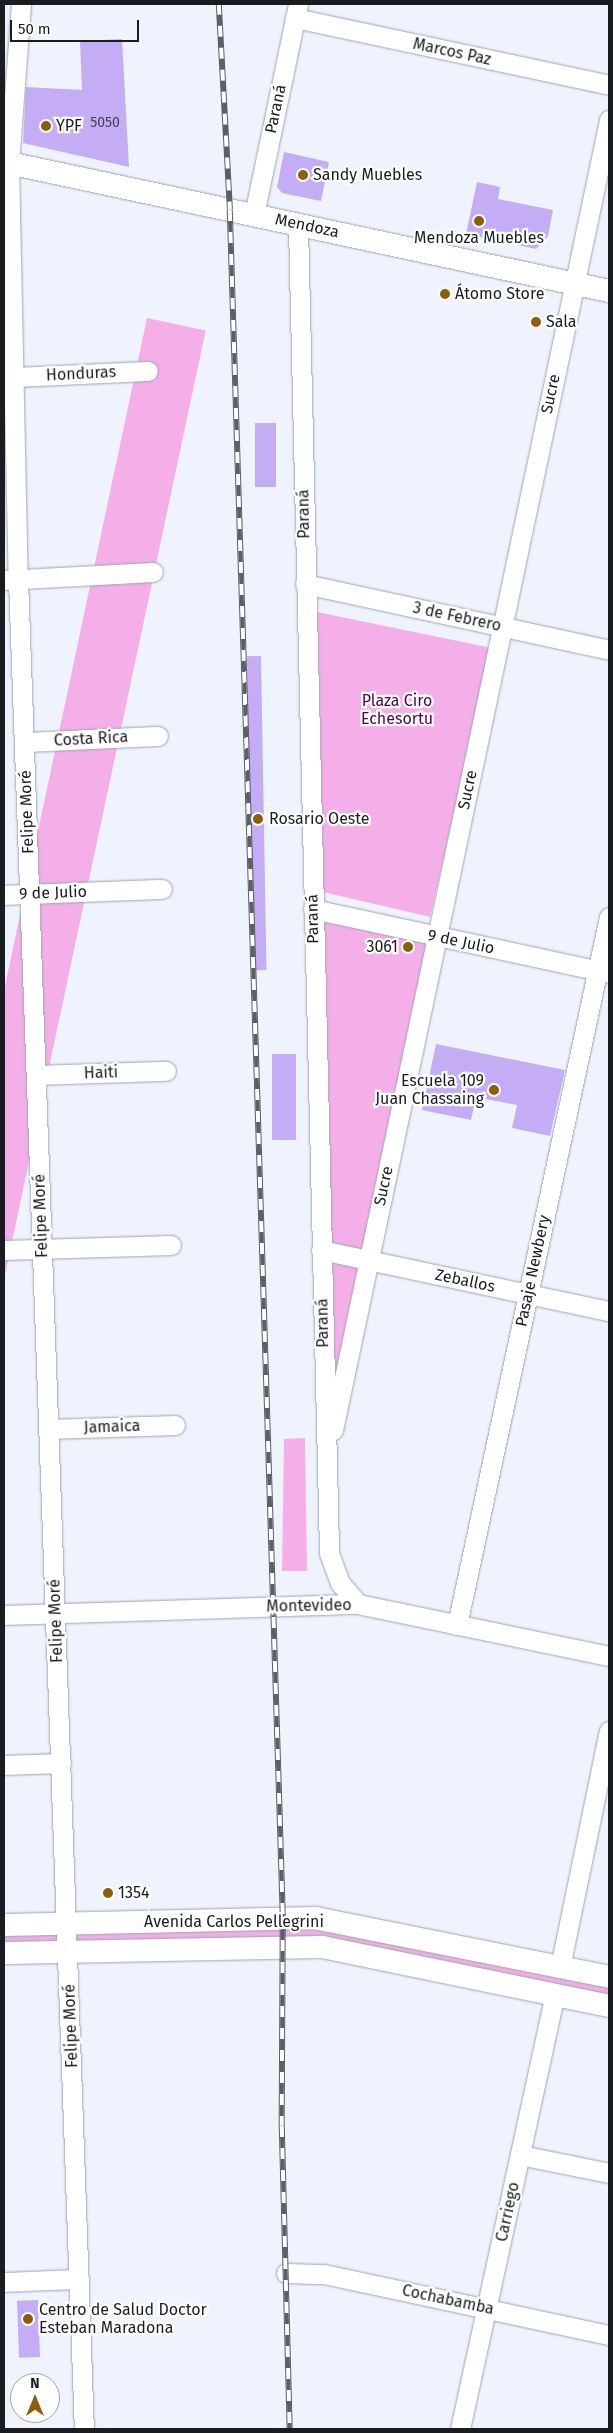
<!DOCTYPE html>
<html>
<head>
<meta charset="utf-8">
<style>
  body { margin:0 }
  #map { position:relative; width:613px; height:2433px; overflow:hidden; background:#eef3fd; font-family:"Fira Sans",sans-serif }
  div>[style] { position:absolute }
  .green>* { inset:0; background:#f5afe8; transform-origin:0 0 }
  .building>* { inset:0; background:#c5adf5; transform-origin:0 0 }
  .roads { filter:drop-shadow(0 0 1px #9da4b4) drop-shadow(0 0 1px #9da4b4) }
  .minor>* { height:19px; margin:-9.5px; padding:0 9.5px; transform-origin:9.5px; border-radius:9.5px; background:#fff }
  .major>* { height:22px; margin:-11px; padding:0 11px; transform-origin:11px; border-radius:11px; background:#fff }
  .rail>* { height:5.5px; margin-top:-2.75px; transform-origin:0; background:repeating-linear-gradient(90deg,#fff 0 11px,#5b5f66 0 22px); box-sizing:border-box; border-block:1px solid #5b5f66 }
  .dots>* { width:14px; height:14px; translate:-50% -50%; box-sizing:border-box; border:2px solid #fff; border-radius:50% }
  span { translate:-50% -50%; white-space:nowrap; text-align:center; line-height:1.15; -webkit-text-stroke:4.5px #fff; paint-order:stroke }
  .number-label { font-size:14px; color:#444056 }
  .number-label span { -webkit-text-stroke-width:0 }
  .street-label { font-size:16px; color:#191c21 }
  .poi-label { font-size:16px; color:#191c21 }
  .left { translate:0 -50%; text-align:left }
  .right { translate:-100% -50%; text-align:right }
  .park-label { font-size:16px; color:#4d0346 }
  .frame { position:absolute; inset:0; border:5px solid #191c21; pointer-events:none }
  .north { position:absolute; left:10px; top:2373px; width:50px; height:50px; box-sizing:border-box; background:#fff; border:1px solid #a3a4a6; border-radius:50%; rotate:0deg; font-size:14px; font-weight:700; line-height:20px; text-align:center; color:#191c21 }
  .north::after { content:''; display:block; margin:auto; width:18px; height:22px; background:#8d5e07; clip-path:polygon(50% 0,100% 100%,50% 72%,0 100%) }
  .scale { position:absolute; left:10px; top:20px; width:129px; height:22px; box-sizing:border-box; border:2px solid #191c21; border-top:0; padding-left:6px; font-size:15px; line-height:18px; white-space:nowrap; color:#191c21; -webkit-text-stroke:4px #fff; paint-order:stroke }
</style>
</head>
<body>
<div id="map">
  <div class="green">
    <div style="left:147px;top:318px;width:60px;height:1279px;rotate:12deg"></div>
    <div style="clip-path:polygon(317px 612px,492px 648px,430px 917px,323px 892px)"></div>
    <div style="clip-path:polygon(319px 921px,428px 943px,366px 1252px,325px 1244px)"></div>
    <div style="clip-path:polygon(327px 1260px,360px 1267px,330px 1412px)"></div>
    <div style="clip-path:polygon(305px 1438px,307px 1571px,282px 1571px,284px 1439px)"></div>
    <div style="clip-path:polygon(275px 1920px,609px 1977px,609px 2006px,322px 1947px,4px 1953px,4px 1925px)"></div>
  </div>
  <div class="building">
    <div style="clip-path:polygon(122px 39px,129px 167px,23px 143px,26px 87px,82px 90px,80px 41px)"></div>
    <div style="clip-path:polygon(284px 152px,329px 162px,321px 201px,282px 193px,277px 187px)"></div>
    <div style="clip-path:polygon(477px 182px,500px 187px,498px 199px,553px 210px,548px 236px,536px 249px,466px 234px)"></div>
    <div style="left:255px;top:423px;width:21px;height:64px"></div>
    <div style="left:261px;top:656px;width:314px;height:14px;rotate:89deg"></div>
    <div style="clip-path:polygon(436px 1044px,565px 1070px,550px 1136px,512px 1128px,517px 1105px,476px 1097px,471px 1120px,422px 1110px)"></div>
    <div style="left:272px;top:1054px;width:24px;height:86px"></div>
    <div style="left:38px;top:2300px;width:57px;height:21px;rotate:88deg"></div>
  </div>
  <div class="roads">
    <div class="minor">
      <div style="left:21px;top:4px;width:159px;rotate:94.3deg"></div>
      <div style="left:9px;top:163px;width:416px;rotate:88.8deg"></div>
      <div style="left:18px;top:579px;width:1851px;rotate:87.96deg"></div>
      <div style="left:295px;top:18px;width:321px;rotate:12deg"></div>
      <div style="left:254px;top:215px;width:216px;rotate:-78.2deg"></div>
      <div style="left:298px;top:225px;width:1328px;rotate:88.66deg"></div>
      <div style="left:329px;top:1553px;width:32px;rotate:70deg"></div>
      <div style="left:340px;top:1583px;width:28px;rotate:49deg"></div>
      <div style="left:14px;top:377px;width:134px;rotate:-2.6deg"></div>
      <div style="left:4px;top:580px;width:149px;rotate:-3.1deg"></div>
      <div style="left:305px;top:584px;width:311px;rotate:12.2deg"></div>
      <div style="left:24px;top:742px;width:134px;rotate:-2.6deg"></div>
      <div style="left:4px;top:895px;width:158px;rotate:-2.2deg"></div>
      <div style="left:313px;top:909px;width:303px;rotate:12.2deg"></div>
      <div style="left:36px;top:1075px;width:130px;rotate:-1.8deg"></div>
      <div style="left:4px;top:1250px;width:167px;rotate:-1.7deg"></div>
      <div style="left:321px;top:1250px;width:294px;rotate:12deg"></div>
      <div style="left:49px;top:1429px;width:126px;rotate:-1.8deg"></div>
      <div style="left:333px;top:1430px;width:1339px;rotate:-78.1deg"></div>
      <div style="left:4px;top:1615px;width:354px;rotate:-1.8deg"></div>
      <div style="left:358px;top:1604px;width:256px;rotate:11.7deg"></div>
      <div style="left:457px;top:1625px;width:724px;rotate:-77.88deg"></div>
      <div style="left:4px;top:1765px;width:57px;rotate:-2deg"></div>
      <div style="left:560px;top:1967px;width:241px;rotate:-78.3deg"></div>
      <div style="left:520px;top:2155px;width:91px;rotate:11.4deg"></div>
      <div style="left:286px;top:2273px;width:38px;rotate:2deg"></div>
      <div style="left:324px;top:2274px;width:291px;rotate:12.1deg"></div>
      <div style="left:4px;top:2282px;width:75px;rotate:-2.3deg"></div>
      <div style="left:460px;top:2429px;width:444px;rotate:-77.7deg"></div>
    </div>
    <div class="major">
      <div style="left:4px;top:162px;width:619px;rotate:12.04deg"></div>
      <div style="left:4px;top:1925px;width:311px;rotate:-1.3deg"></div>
      <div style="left:315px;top:1918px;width:300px;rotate:11.3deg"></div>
      <div style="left:4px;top:1953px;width:318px;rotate:-1.1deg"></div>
      <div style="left:322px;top:1947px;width:293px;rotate:11.6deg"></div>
    </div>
  </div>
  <div class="rail">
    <div style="left:219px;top:4px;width:206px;rotate:86.9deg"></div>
    <div style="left:230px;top:210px;width:1709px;rotate:88.22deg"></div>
    <div style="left:283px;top:1918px;width:208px;rotate:90.3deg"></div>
    <div style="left:282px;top:2126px;width:303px;rotate:88.5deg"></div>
  </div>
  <div class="dots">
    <div style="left:46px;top:126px;background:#8d5e07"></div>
    <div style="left:303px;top:175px;background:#8d5e07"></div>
    <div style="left:479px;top:221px;background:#8d5e07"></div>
    <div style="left:445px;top:294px;background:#8d5e07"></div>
    <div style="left:536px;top:322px;background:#8d5e07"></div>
    <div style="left:258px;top:819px;background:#8d5e07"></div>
    <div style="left:408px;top:947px;background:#8d5e07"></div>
    <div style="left:494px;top:1090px;background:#8d5e07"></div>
    <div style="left:108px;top:1893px;background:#8d5e07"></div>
    <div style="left:28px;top:2319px;background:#8d5e07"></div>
  </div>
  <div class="number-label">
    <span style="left:105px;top:123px">5050</span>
  </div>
  <div class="street-label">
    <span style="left:452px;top:52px;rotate:12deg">Marcos Paz</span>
    <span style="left:276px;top:109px;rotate:-78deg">Paraná</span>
    <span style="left:307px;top:226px;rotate:12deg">Mendoza</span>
    <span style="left:81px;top:374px;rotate:-3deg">Honduras</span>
    <span style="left:551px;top:394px;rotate:-78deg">Sucre</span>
    <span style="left:304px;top:514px;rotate:-91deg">Paraná</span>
    <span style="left:457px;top:617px;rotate:12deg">3 de Febrero</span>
    <span style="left:91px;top:739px;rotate:-3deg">Costa Rica</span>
    <span style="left:468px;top:790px;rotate:-78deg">Sucre</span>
    <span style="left:27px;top:812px;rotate:-92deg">Felipe Moré</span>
    <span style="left:53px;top:893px;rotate:-2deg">9 de Julio</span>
    <span style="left:313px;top:919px;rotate:-91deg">Paraná</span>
    <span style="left:461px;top:942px;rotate:12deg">9 de Julio</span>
    <span style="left:101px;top:1073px;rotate:-2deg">Haiti</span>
    <span style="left:384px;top:1186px;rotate:-78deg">Sucre</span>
    <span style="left:41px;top:1216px;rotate:-92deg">Felipe Moré</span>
    <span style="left:533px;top:1271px;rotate:-78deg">Pasaje Newbery</span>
    <span style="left:465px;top:1281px;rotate:12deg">Zeballos</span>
    <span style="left:323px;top:1323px;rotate:-91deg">Paraná</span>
    <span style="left:112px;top:1427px;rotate:-2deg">Jamaica</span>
    <span style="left:309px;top:1606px;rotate:-1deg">Montevideo</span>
    <span style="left:56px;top:1621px;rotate:-92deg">Felipe Moré</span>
    <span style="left:234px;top:1922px">Avenida Carlos Pellegrini</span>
    <span style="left:71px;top:2026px;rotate:-92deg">Felipe Moré</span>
    <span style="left:508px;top:2212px;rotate:-78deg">Carriego</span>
    <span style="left:448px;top:2300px;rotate:12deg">Cochabamba</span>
  </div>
  <div class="poi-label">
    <span class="left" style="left:56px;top:126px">YPF</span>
    <span class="left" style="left:313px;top:175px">Sandy Muebles</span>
    <span style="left:479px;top:238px">Mendoza Muebles</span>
    <span class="left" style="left:455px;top:294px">Átomo Store</span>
    <span class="left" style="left:546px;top:322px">Sala</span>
    <span class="left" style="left:269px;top:819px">Rosario Oeste</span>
    <span class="right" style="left:398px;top:947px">3061</span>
    <span class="right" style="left:484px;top:1090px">Escuela 109<br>Juan Chassaing</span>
    <span class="left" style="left:118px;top:1893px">1354</span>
    <span class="left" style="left:39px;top:2319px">Centro de Salud Doctor<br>Esteban Maradona</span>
  </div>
  <div class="park-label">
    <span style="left:397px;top:710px">Plaza Ciro<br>Echesortu</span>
  </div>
  <div class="frame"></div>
  <div class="north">N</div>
  <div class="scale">50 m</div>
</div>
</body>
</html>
